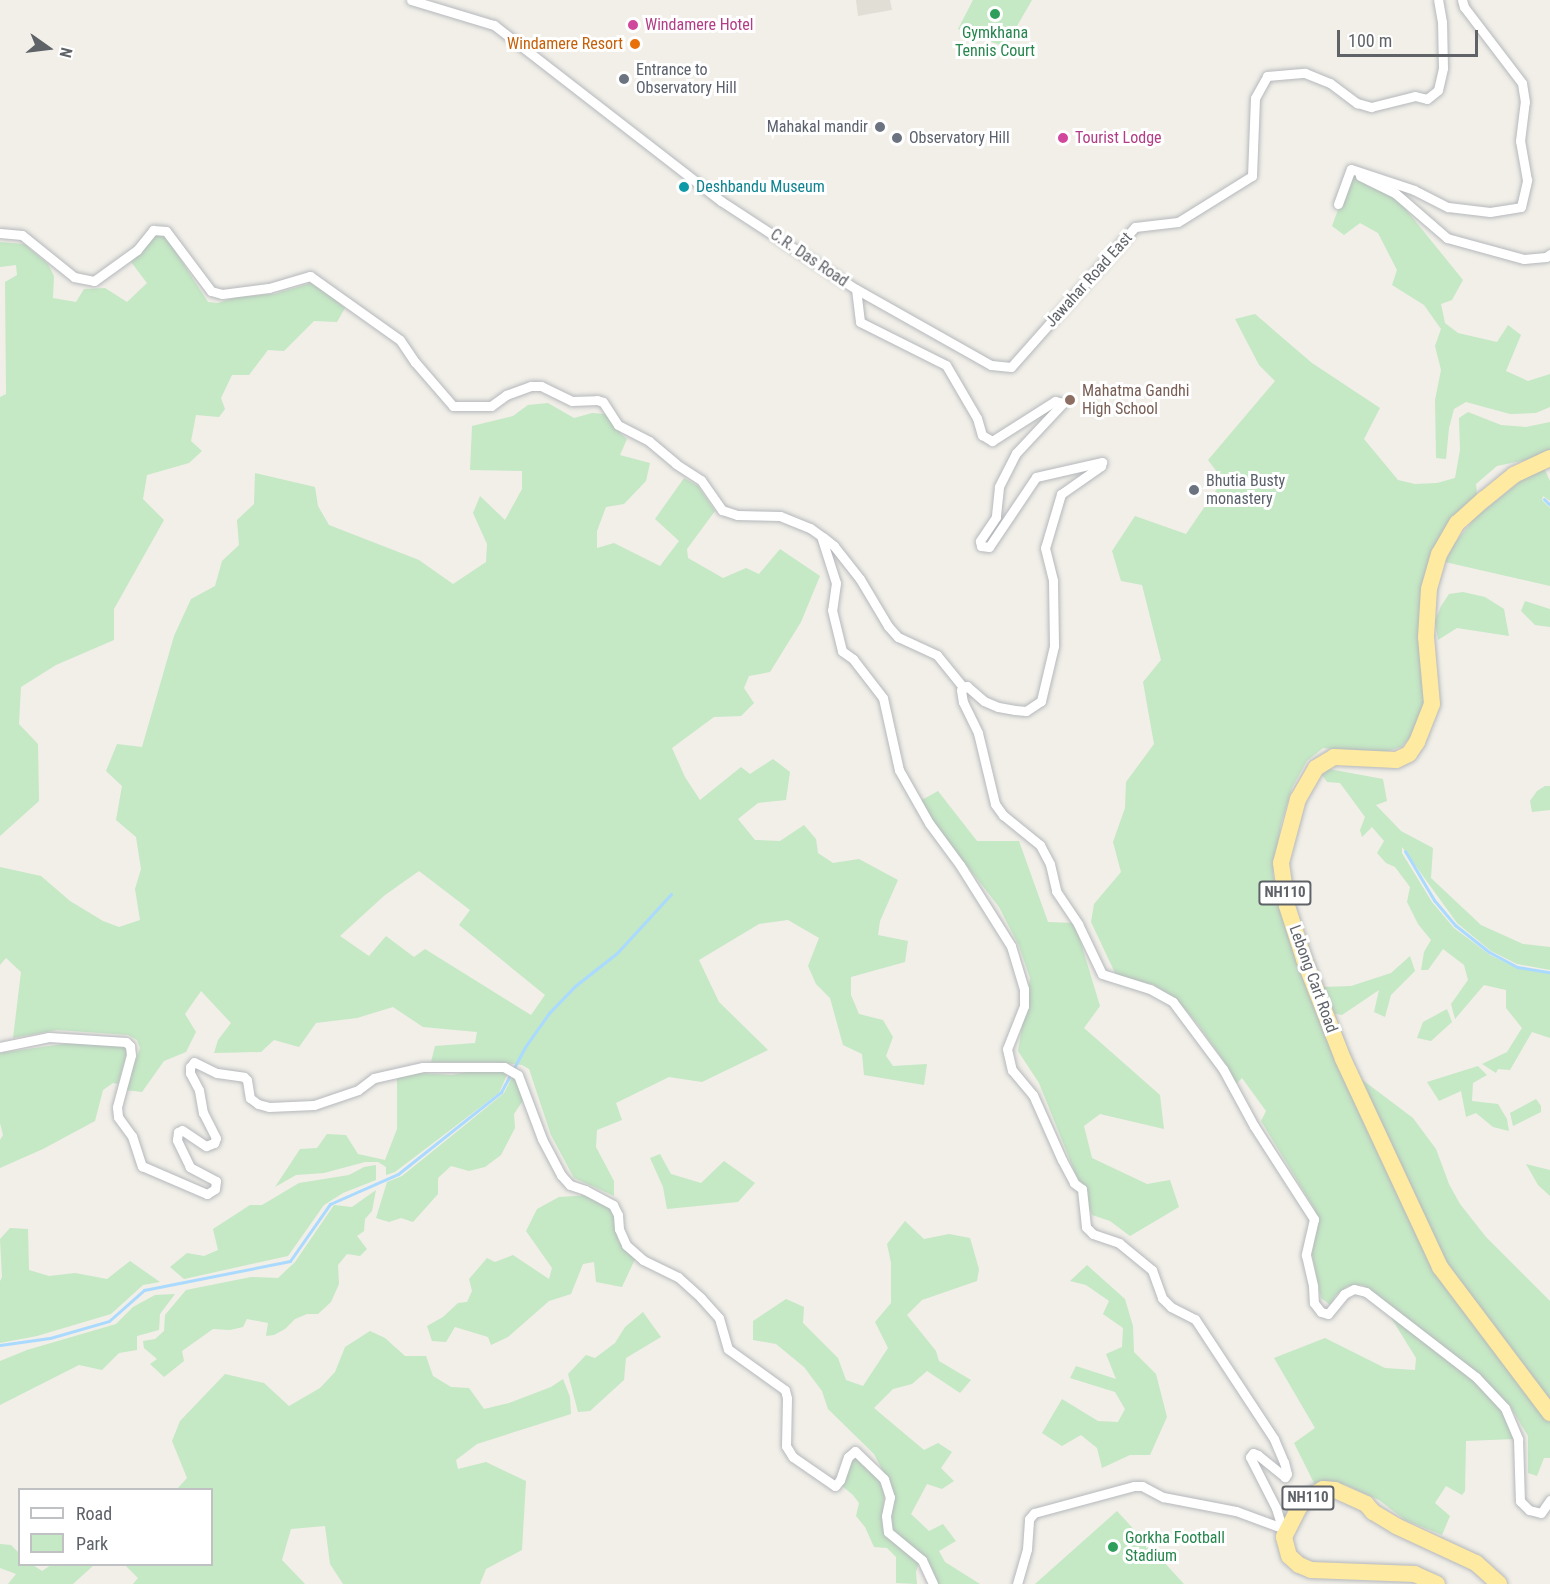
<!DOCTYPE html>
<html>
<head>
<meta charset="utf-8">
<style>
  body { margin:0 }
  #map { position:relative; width:1550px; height:1584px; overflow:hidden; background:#f1efe8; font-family:"Roboto Condensed",sans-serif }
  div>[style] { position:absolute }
  .education>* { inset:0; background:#e1ded6 }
  .green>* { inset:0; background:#c5e8c5 }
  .stream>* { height:3px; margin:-1.5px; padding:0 1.5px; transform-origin:1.5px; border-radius:1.5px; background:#aadaff }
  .roads { filter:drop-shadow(0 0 2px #b5b8bc) drop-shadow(0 0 2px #b5b8bc) }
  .minor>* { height:9px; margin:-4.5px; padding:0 4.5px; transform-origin:4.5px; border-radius:4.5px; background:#fff }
  .trunk>* { height:16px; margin:-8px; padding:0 8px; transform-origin:8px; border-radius:8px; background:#feeaa1 }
  .dots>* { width:16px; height:16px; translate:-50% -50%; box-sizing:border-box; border:3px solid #fff; border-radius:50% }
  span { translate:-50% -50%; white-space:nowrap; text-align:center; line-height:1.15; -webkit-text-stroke:6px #fff; paint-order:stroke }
  .shield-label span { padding:2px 4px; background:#fff; border:2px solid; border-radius:4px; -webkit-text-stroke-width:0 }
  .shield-label { font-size:15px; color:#5f6368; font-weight:700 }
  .hotel-label { font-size:16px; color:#b23c85 }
  .left { translate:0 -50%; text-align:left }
  .leisure-label { font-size:16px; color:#27864d }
  .food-label { font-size:16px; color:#c56008 }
  .right { translate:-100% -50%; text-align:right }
  .worship-label { font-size:16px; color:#5b616d }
  .culture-label { font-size:16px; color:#0d838f }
  .street-label { font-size:16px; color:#5f6368 }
  .education-label { font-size:16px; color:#785e54 }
  .legend { position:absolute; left:18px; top:1488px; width:195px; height:78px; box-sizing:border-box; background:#fff; border:2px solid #bfc1c3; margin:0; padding:8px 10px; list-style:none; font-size:18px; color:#5f6368 }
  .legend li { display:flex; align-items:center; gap:12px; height:30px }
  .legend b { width:30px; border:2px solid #bfc1c3 }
  .north { position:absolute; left:18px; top:18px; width:60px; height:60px; -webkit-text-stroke:4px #fff; paint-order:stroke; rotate:104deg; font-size:16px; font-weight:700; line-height:24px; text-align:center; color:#5f6368 }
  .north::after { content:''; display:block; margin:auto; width:21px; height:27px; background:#5f6368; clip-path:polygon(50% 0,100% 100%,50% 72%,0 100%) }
  .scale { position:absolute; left:1337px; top:30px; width:141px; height:27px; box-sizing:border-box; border:3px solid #5f6368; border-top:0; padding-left:8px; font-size:18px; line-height:21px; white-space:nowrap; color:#5f6368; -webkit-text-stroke:4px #fff; paint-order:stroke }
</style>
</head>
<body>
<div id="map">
  <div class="education">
    <div style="clip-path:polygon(856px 0,890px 0,892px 10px,858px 16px)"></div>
  </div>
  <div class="green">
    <div style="clip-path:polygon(973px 0,1032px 0,1005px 47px,958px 29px)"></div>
    <div style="clip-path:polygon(1351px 174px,1368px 186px,1395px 196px,1463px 280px,1452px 300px,1441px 304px,1445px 323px,1458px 333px,1497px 342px,1508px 325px,1521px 335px,1506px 371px,1528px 381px,1550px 374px,1550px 407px,1536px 413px,1510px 414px,1466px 402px,1454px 409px,1449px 428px,1446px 459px,1436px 458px,1435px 400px,1441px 370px,1435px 346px,1441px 329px,1424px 305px,1392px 285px,1397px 270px,1378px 233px,1360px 223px,1344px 235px,1332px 226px)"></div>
    <div style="clip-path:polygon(154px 235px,165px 235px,208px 302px,218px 303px,236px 297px,274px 294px,311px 283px,323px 289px,345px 308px,337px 322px,314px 321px,284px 351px,268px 350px,249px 375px,232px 375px,221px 398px,225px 409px,219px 417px,196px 415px,191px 441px,202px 451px,189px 463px,147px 475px,143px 499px,164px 520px,114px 609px,114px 640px,56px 665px,21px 687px,19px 724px,38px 744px,39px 801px,0 836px,0 397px,6px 394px,5px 282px,17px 275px,16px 265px,0 267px,0 242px,24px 244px,48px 264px,54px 276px,53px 298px,76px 302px,84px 289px,105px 288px,127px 302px,147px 283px,131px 262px)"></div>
    <div style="clip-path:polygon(1255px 314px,1312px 363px,1380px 408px,1364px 439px,1398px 480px,1415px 484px,1437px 483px,1455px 478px,1460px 450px,1459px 418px,1468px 412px,1501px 425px,1526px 427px,1550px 422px,1550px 455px,1497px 466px,1476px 484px,1477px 495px,1436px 552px,1426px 700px,1413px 734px,1401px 747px,1378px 754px,1323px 748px,1307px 761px,1292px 788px,1281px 824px,1273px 874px,1277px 897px,1337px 1061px,1391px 1179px,1550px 1419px,1550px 1458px,1544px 1458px,1537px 1476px,1528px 1473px,1528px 1436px,1510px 1406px,1479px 1375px,1363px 1285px,1348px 1286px,1336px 1295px,1330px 1305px,1321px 1298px,1312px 1254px,1318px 1219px,1314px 1208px,1261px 1121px,1266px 1111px,1242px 1078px,1235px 1085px,1226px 1064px,1197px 1023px,1176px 999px,1154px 985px,1116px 975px,1091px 922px,1094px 904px,1121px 872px,1113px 842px,1125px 808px,1126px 782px,1154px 744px,1143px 682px,1161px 660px,1142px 585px,1121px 581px,1112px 551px,1135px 516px,1186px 534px,1223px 480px,1208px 460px,1275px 381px,1259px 365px,1235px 319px)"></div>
    <div style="clip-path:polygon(evenodd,548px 403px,574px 418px,592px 413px,618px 415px,620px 433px,627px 439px,620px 455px,650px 463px,646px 481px,624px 504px,606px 507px,597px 531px,597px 548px,614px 543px,660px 566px,679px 541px,655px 519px,684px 478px,698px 486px,715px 511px,687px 549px,688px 558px,723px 578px,746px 568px,759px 574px,780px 549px,820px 576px,801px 622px,770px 672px,749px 676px,744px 688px,754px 703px,741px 716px,714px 717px,672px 748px,685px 777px,700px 800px,741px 767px,750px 774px,773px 759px,790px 772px,786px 800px,758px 803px,738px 819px,755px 840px,780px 841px,804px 825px,816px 839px,818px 853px,833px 863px,859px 859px,898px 880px,880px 921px,878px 935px,908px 941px,905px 962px,851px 977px,851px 995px,859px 1014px,883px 1020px,893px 1037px,886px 1056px,893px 1066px,927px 1064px,924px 1085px,864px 1075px,862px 1054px,843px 1045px,830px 998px,816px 984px,808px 966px,819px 938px,788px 920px,759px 924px,699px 960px,719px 1002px,768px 1050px,702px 1082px,669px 1077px,616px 1103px,622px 1120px,597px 1130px,596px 1147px,614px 1181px,614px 1196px,574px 1178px,551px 1135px,529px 1069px,522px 1065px,494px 1062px,431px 1062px,435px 1046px,475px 1043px,477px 1032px,423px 1027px,393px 1007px,357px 1018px,316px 1023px,299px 1047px,274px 1040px,261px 1052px,214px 1053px,218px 1040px,231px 1023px,201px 991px,185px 1014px,196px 1032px,186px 1052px,164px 1061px,142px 1092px,125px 1090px,140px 1048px,137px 1040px,128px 1035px,57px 1030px,13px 1038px,21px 972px,6px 958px,0 965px,0 867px,41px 876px,70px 901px,103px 921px,119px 927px,140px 920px,135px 889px,141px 869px,136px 837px,116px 820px,122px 786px,106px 771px,117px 744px,142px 747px,174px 636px,191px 599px,215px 586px,222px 561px,239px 545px,237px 520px,254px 504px,255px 473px,315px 487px,318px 506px,329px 525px,419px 560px,453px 584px,486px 562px,487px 544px,473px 513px,480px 496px,505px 520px,522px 489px,522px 471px,470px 470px,472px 426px,513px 416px,528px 405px,548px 403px,419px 871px,470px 910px,459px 925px,545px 995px,531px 1015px,425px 949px,414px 957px,386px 936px,369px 956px,340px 936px,385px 895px,419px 871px)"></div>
    <div style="clip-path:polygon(1544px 468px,1550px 481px,1550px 501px,1543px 496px,1542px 500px,1550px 508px,1550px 586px,1445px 562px,1453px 545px,1476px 517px,1527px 476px)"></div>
    <div style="clip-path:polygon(1463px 592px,1485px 597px,1504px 609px,1509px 636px,1457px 628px,1438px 640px,1435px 621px,1441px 606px,1449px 594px)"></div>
    <div style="clip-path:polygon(1525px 601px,1550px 609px,1550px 627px,1535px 625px,1521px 611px)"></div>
    <div style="clip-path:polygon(1329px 769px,1383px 779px,1387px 801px,1376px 805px,1401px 831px,1433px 848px,1431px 878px,1481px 925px,1523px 944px,1550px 947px,1550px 970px,1517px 964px,1491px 951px,1457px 923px,1402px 847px,1402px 853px,1432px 902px,1454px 928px,1490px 955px,1517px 968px,1550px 973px,1550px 1038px,1532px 1032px,1510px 1070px,1498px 1069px,1496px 1073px,1482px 1064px,1507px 1052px,1522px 1028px,1506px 1008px,1506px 990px,1484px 985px,1455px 1019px,1451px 1004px,1468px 980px,1464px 965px,1443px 949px,1428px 970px,1421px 970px,1424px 952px,1431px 940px,1418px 924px,1407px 902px,1410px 887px,1395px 867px,1386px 863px,1377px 853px,1384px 841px,1372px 827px,1362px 837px,1360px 830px,1365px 817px,1340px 783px,1327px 782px,1322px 775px)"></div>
    <div style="clip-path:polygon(1545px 786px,1550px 786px,1550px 810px,1532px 812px,1530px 801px,1537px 791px)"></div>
    <div style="clip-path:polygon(938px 791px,977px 841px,1019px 841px,1048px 922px,1075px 923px,1100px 1006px,1084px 1028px,1160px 1095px,1164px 1129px,1100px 1114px,1084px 1126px,1092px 1158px,1147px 1184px,1170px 1180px,1179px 1207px,1130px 1236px,1110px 1221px,1092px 1215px,1039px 1083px,1018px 1051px,1030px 978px,1019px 946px,999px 907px,932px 821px,920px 801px)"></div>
    <div style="clip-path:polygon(1410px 956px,1415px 971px,1391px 995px,1385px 1017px,1374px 1012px,1379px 990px,1342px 1015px,1330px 1013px,1322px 987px,1351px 986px,1391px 973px)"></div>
    <div style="clip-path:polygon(1447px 1009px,1452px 1022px,1431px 1041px,1417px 1038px,1423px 1022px)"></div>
    <div style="clip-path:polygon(77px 1042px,118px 1045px,128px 1049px,118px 1084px,113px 1083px,103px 1090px,95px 1121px,43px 1149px,0 1168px,0 1140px,3px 1135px,0 1123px,0 1053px)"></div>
    <div style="clip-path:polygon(1478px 1066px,1487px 1075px,1473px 1083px,1472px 1101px,1498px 1104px,1507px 1119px,1509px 1131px,1493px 1127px,1476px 1113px,1466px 1117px,1461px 1091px,1439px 1101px,1427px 1082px)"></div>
    <div style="clip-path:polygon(483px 1069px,499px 1070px,507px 1075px,499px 1093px,395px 1172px,386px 1175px,386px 1167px,378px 1162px,365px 1162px,324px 1173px,296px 1175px,275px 1187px,300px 1149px,317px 1148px,327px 1134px,346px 1135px,358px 1154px,385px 1160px,397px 1129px,397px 1078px,420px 1073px,452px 1075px)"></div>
    <div style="clip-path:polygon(1356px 1075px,1413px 1118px,1436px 1149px,1449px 1184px,1460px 1204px,1486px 1237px,1550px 1301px,1550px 1403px,1443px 1265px)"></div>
    <div style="clip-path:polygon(512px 1077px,517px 1079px,524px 1099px,514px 1114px,515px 1128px,501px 1155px,485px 1167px,469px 1171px,451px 1166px,438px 1178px,438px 1194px,413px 1222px,401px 1218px,389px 1222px,376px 1218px,387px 1182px,402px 1176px,470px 1121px,504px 1093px)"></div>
    <div style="clip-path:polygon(1536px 1099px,1541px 1106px,1541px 1112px,1513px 1126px,1510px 1113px)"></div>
    <div style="clip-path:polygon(660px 1154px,671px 1174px,701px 1183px,724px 1161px,755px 1183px,738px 1202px,667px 1209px,663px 1187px,650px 1158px)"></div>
    <div style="clip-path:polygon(1526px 1164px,1550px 1170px,1550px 1196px,1538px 1185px)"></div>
    <div style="clip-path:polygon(376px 1165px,376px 1180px,343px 1193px,324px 1205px,288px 1256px,184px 1279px,170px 1267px,187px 1253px,204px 1256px,218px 1250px,213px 1229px,250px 1205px,262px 1205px,299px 1183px,349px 1175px,364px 1167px)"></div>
    <div style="clip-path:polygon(376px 1190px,372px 1211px,365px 1219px,364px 1231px,357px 1236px,367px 1249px,360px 1256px,347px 1254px,338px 1265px,339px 1284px,331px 1302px,318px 1314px,307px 1314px,295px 1319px,285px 1329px,274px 1335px,266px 1336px,268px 1323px,247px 1319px,243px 1327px,230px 1330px,213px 1329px,182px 1351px,184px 1361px,164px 1377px,150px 1364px,157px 1359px,144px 1348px,143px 1341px,155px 1339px,164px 1331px,165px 1315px,186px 1290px,251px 1277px,278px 1278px,295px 1262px,334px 1205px,352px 1207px)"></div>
    <div style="clip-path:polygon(590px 1195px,613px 1210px,619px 1242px,636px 1257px,622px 1287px,596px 1282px,594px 1262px,583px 1264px,571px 1294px,549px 1301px,508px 1337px,491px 1345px,488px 1337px,455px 1327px,446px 1342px,432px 1341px,427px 1326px,443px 1317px,458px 1303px,467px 1302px,472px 1291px,469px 1279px,487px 1258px,495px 1262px,513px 1255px,549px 1279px,552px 1268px,526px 1231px,537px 1209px,559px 1197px)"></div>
    <div style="clip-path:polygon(905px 1221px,924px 1239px,949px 1234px,970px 1238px,979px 1269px,977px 1281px,922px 1300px,907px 1315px,936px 1351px,939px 1361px,971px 1380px,960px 1393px,927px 1371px,912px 1384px,893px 1389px,874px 1408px,924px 1450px,938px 1443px,952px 1452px,941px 1468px,954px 1481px,942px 1489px,927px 1484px,911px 1514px,929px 1531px,943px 1524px,956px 1541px,939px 1551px,945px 1562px,980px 1584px,937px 1584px,890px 1530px,885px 1475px,874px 1454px,828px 1409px,822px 1391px,804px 1367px,776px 1344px,753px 1340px,753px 1321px,786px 1299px,804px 1307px,803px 1323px,838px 1358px,846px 1380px,863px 1386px,888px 1348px,875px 1322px,891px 1303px,891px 1263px,887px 1244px)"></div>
    <div style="clip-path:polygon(10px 1228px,28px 1229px,29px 1270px,49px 1276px,75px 1273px,107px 1279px,130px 1261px,160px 1282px,143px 1285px,111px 1314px,37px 1336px,0 1343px,0 1281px,2px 1277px,0 1239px)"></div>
    <div style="clip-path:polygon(1087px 1265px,1125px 1299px,1133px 1326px,1134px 1352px,1156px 1374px,1167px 1417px,1150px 1455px,1130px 1455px,1102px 1468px,1097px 1448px,1081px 1435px,1062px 1446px,1042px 1433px,1062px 1399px,1098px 1421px,1118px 1422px,1125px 1409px,1115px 1392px,1070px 1378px,1076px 1366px,1116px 1379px,1106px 1354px,1122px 1347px,1123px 1328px,1103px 1314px,1109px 1301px,1086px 1285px,1070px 1281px)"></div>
    <div style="clip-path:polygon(175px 1294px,160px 1314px,159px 1330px,137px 1336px,137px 1350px,119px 1353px,102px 1370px,79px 1365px,0 1405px,0 1361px,27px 1350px,116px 1324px,133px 1307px,155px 1295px)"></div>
    <div style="clip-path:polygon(643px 1312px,661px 1337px,626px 1358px,624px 1380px,590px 1411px,578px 1412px,568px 1374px,586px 1355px,595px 1358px,615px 1343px,625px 1327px)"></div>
    <div style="clip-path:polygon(1390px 1316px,1472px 1380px,1503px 1410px,1514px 1439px,1466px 1441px,1465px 1491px,1462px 1495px,1446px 1486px,1435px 1503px,1450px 1516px,1442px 1535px,1405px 1520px,1379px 1500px,1346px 1485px,1330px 1481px,1315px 1485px,1294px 1443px,1315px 1428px,1274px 1358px,1325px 1338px,1385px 1368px,1415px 1370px,1416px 1358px)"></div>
    <div style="clip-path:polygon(370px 1331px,385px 1338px,405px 1356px,426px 1356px,433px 1376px,451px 1387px,469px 1388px,484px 1409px,509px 1403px,551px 1387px,563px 1379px,570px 1397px,571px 1414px,477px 1444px,456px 1460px,458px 1469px,486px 1462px,526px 1481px,522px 1550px,486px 1569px,480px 1584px,343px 1584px,330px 1564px,325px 1526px,291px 1529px,282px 1560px,305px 1584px,133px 1584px,138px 1578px,125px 1565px,212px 1564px,212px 1490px,177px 1489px,187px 1478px,172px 1441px,180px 1421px,225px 1374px,264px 1383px,289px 1406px,320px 1388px,335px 1372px,345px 1347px)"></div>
    <div style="clip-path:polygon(852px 1458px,859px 1458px,879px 1479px,884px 1492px,883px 1519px,919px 1562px,916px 1572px,917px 1584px,896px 1583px,896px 1557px,887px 1548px,874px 1547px,865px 1527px,856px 1516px,859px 1503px,853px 1495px,842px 1486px)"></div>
    <div style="clip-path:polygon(1117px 1511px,1184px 1584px,1035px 1584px)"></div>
    <div style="clip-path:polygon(0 1544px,11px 1545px,19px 1553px,20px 1564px,33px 1565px,42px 1571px,51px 1565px,94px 1565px,73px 1584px,8px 1584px,16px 1574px,0 1568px)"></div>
  </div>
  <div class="stream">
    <div style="left:1544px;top:499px;width:8px;rotate:45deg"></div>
    <div style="left:1405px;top:851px;width:57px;rotate:59.4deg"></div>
    <div style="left:1434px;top:900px;width:33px;rotate:50deg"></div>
    <div style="left:1455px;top:925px;width:43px;rotate:38.5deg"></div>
    <div style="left:1489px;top:952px;width:32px;rotate:28deg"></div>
    <div style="left:1517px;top:967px;width:33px;rotate:9deg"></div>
    <div style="left:0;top:1345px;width:50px;rotate:-8deg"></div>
    <div style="left:50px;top:1338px;width:61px;rotate:-16.1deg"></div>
    <div style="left:109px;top:1321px;width:47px;rotate:-41.5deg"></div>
    <div style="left:144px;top:1290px;width:149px;rotate:-11.2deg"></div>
    <div style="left:290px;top:1261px;width:70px;rotate:-54.9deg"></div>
    <div style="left:330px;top:1204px;width:74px;rotate:-23.8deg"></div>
    <div style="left:398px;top:1174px;width:132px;rotate:-38.5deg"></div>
    <div style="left:501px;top:1092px;width:51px;rotate:-61.9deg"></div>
    <div style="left:525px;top:1047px;width:42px;rotate:-54.8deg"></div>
    <div style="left:549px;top:1013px;width:37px;rotate:-46deg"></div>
    <div style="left:575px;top:986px;width:53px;rotate:-38.2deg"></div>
    <div style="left:617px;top:953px;width:80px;rotate:-47.5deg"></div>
  </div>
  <div class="roads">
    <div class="minor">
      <div style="left:411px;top:0;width:87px;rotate:16.8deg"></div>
      <div style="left:494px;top:25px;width:287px;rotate:37.8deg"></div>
      <div style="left:721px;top:201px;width:161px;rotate:33.1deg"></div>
      <div style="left:856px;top:289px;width:33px;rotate:83deg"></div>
      <div style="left:860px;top:322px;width:96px;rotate:26.6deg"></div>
      <div style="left:946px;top:365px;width:61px;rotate:59.7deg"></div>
      <div style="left:977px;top:418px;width:18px;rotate:74deg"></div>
      <div style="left:982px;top:435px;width:12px;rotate:31deg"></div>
      <div style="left:992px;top:441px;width:75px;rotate:-32.4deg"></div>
      <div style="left:1055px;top:401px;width:8px;rotate:14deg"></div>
      <div style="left:1063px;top:403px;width:69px;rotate:133.2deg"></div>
      <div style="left:1016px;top:453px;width:38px;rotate:117deg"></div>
      <div style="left:999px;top:487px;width:30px;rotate:96deg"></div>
      <div style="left:996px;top:517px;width:29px;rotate:124deg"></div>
      <div style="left:980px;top:541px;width:5px;rotate:79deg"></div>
      <div style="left:981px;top:546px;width:8px;rotate:7deg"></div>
      <div style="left:989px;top:547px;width:84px;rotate:-56.1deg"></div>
      <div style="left:1036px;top:477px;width:68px;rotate:-12.8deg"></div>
      <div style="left:1102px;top:462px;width:4px;rotate:104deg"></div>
      <div style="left:1101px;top:466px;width:49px;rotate:145deg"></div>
      <div style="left:1061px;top:494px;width:56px;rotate:106.5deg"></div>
      <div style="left:1045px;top:548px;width:34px;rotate:76deg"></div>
      <div style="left:1053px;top:581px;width:65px;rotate:89.1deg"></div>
      <div style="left:1054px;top:646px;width:57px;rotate:103.3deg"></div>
      <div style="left:1041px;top:701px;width:18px;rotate:146deg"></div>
      <div style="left:1026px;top:711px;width:11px;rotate:-175deg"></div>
      <div style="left:1015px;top:710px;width:17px;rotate:-170deg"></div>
      <div style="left:998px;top:707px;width:15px;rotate:-157deg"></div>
      <div style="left:984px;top:701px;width:23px;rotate:-139deg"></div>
      <div style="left:967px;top:686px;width:7px;rotate:146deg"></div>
      <div style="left:961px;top:690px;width:12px;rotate:81deg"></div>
      <div style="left:963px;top:702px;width:34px;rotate:64deg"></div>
      <div style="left:978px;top:733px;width:73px;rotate:76.5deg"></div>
      <div style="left:995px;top:804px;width:14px;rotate:54deg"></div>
      <div style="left:1003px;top:815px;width:48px;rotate:39deg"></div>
      <div style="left:1040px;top:845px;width:21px;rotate:62deg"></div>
      <div style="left:1050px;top:864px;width:28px;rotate:77deg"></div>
      <div style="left:1056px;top:891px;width:40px;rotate:56deg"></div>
      <div style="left:1078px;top:924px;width:55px;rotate:64.4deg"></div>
      <div style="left:1102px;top:974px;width:50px;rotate:17.4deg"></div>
      <div style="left:1150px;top:989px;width:26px;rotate:29deg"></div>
      <div style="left:1173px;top:1002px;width:84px;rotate:53.3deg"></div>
      <div style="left:1223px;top:1069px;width:65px;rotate:61.5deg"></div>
      <div style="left:1254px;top:1126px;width:111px;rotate:57.2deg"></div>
      <div style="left:1314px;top:1219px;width:37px;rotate:103deg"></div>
      <div style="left:1306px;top:1255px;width:32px;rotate:77deg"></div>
      <div style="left:1313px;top:1286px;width:17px;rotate:87deg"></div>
      <div style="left:1314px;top:1303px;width:11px;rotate:52deg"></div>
      <div style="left:1321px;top:1312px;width:7px;rotate:16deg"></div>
      <div style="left:1328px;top:1314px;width:26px;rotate:-51deg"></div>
      <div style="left:1344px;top:1294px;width:11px;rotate:-27deg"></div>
      <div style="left:1354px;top:1289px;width:12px;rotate:14deg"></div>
      <div style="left:1366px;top:1292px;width:139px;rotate:37.7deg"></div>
      <div style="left:1476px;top:1377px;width:42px;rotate:46.9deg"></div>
      <div style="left:1505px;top:1408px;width:34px;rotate:67deg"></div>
      <div style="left:1518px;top:1439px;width:62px;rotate:88.2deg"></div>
      <div style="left:1520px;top:1501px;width:13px;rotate:45deg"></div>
      <div style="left:1529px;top:1510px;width:12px;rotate:14deg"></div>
      <div style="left:1541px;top:1513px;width:16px;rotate:-55deg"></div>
      <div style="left:1351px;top:169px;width:66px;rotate:18.4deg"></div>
      <div style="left:1414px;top:190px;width:38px;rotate:27deg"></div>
      <div style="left:1448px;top:207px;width:42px;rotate:6.8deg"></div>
      <div style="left:1490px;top:212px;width:31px;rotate:-9deg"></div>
      <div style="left:1521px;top:207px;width:28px;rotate:-77deg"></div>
      <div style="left:1527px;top:180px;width:40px;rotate:-100deg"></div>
      <div style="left:1520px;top:141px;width:39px;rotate:-83deg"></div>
      <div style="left:1525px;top:102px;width:19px;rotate:-99deg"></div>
      <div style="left:1522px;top:83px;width:96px;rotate:-127.3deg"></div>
      <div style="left:1464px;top:7px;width:7px;rotate:-106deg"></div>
      <div style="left:1360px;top:176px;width:39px;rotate:26deg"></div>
      <div style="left:1395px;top:193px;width:69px;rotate:40.9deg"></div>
      <div style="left:1447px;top:238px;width:80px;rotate:15.3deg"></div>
      <div style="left:1524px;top:259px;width:22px;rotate:-5deg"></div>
      <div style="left:1546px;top:257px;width:5px;rotate:-37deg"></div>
      <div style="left:1338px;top:204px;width:37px;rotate:-70deg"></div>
      <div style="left:0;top:233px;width:22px;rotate:5deg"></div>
      <div style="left:22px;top:235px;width:67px;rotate:38.9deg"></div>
      <div style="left:74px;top:277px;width:20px;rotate:11deg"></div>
      <div style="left:94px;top:281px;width:53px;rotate:-35.8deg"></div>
      <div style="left:137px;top:250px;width:26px;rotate:-51deg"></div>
      <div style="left:153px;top:230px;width:13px;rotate:4deg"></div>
      <div style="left:166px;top:231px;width:75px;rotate:53.1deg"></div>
      <div style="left:211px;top:291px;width:11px;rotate:15deg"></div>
      <div style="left:222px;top:294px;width:47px;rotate:-7.3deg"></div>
      <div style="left:269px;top:288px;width:43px;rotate:-16.3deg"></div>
      <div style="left:310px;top:276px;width:110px;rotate:35.4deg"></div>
      <div style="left:400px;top:340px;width:27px;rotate:56deg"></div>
      <div style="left:415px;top:362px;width:58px;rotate:49.2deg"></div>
      <div style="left:453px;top:406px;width:38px"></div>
      <div style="left:491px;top:406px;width:19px;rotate:-36deg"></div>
      <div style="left:506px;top:395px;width:27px;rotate:-20deg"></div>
      <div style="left:531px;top:386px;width:10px"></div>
      <div style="left:541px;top:386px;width:34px;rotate:26deg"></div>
      <div style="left:572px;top:401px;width:25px;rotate:-2deg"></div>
      <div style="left:597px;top:400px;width:6px;rotate:18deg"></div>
      <div style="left:603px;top:402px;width:27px;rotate:57deg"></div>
      <div style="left:618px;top:425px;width:35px;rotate:27deg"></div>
      <div style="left:649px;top:441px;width:35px;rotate:40deg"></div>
      <div style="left:676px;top:464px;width:30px;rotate:33deg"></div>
      <div style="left:701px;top:480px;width:37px;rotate:55deg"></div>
      <div style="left:722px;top:510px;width:16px;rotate:18deg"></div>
      <div style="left:737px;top:515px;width:43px;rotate:1.3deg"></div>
      <div style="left:780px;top:516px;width:32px;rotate:22deg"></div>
      <div style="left:810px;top:528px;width:14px;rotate:36deg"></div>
      <div style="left:821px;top:536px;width:49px;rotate:72.3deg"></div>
      <div style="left:836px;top:583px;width:27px;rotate:98deg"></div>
      <div style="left:832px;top:610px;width:42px;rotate:76.3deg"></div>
      <div style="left:842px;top:651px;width:14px;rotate:36deg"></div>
      <div style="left:853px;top:659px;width:49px;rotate:52.4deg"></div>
      <div style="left:883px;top:698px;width:74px;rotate:77.5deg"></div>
      <div style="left:899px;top:770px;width:61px;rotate:60.5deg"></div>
      <div style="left:929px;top:823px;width:52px;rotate:53.6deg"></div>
      <div style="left:960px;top:865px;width:96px;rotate:57.8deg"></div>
      <div style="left:1011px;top:946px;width:45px;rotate:73.2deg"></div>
      <div style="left:1024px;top:989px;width:17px;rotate:90deg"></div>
      <div style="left:1024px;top:1006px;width:46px;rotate:111.6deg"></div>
      <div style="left:1007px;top:1049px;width:22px;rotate:77deg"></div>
      <div style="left:1012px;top:1070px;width:33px;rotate:50deg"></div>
      <div style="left:1033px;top:1095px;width:71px;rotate:66deg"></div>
      <div style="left:1062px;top:1160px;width:26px;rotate:62deg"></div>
      <div style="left:1074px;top:1183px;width:10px;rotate:37deg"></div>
      <div style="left:1082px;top:1189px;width:38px;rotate:84deg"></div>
      <div style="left:1086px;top:1227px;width:10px;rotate:45deg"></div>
      <div style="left:1093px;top:1234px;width:28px;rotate:19deg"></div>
      <div style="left:1119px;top:1243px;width:43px;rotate:39.3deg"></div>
      <div style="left:1152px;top:1270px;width:30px;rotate:70deg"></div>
      <div style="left:1162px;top:1298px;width:13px;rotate:45deg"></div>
      <div style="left:1171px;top:1307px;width:27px;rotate:27deg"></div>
      <div style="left:1195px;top:1319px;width:144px;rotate:56.6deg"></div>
      <div style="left:1274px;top:1439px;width:25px;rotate:67deg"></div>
      <div style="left:1284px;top:1462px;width:12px;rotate:76deg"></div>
      <div style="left:1287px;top:1474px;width:4px;rotate:124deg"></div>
      <div style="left:1285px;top:1477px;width:35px;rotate:-141deg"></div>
      <div style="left:1258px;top:1455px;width:5px;rotate:-158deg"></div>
      <div style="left:1253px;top:1453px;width:5px;rotate:127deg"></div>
      <div style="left:1250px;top:1457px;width:57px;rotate:63deg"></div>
      <div style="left:1276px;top:1508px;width:28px;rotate:73deg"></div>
      <div style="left:856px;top:289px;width:155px;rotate:29.4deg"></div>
      <div style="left:991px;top:365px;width:20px;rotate:6deg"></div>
      <div style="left:1011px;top:367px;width:187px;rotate:-48.5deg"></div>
      <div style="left:1135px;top:227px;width:43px;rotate:-6.6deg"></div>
      <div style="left:1178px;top:222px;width:87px;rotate:-31.9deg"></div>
      <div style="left:1252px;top:176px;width:78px;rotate:-87.8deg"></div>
      <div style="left:1255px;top:98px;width:25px;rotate:-61deg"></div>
      <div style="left:1267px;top:76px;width:38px;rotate:-5deg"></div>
      <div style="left:1305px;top:73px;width:27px;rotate:22deg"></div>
      <div style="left:1330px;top:83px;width:34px;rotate:37deg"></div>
      <div style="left:1357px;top:103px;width:15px;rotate:16deg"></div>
      <div style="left:1371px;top:107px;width:45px;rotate:-14deg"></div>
      <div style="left:1415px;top:96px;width:12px;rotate:14deg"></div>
      <div style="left:1427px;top:99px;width:14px;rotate:-39deg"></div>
      <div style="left:1438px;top:90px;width:23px;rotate:-77deg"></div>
      <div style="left:1443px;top:68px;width:46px;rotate:-91.2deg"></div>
      <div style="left:1442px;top:22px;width:22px;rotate:-100deg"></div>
      <div style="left:823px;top:537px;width:14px;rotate:39deg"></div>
      <div style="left:834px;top:546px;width:42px;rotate:51.8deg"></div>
      <div style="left:860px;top:579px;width:55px;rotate:59.2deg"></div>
      <div style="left:888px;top:626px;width:15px;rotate:48deg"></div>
      <div style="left:898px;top:637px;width:43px;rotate:24.8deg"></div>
      <div style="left:937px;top:655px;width:41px;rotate:50.9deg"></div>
      <div style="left:0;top:1047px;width:50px;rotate:-11.5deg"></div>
      <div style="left:49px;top:1037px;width:77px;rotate:3.7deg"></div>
      <div style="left:126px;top:1042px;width:6px;rotate:45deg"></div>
      <div style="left:130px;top:1046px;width:9px;rotate:84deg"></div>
      <div style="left:131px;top:1055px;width:54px;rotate:105.1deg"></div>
      <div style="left:117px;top:1107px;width:10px;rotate:84deg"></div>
      <div style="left:118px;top:1117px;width:24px;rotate:54deg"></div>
      <div style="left:132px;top:1136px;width:32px;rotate:72deg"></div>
      <div style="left:142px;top:1166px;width:71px;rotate:23.3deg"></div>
      <div style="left:207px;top:1194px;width:9px;rotate:-32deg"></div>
      <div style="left:215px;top:1189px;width:8px;rotate:-83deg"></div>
      <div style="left:216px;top:1181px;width:30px;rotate:-152deg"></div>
      <div style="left:190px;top:1167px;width:30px;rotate:-116deg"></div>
      <div style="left:177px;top:1140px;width:8px;rotate:-83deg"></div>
      <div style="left:178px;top:1132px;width:4px;rotate:-27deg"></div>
      <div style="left:182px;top:1130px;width:29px;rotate:34deg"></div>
      <div style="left:206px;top:1146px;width:9px;rotate:-21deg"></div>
      <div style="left:214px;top:1143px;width:5px;rotate:-68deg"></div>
      <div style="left:216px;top:1138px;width:28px;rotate:-117deg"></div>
      <div style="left:203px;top:1113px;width:23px;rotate:-100deg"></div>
      <div style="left:199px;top:1090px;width:19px;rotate:-118deg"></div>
      <div style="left:190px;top:1073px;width:6px;rotate:-90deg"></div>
      <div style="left:190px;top:1067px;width:6px;rotate:-51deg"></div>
      <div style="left:194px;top:1062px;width:25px;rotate:26deg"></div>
      <div style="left:217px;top:1073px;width:27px;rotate:8deg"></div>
      <div style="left:244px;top:1077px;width:4px;rotate:45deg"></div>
      <div style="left:247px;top:1080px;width:18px;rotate:81deg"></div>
      <div style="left:250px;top:1098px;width:10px;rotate:37deg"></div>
      <div style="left:258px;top:1104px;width:11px;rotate:15deg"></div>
      <div style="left:269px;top:1107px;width:45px;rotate:-2.5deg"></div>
      <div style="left:314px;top:1105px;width:46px;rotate:-18.8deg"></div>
      <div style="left:358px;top:1090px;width:20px;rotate:-37deg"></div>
      <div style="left:374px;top:1078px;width:50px;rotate:-12.7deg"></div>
      <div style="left:423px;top:1067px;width:81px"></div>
      <div style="left:504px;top:1067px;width:16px;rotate:30deg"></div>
      <div style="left:518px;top:1075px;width:68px;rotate:69.4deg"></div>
      <div style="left:542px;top:1139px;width:41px;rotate:62.2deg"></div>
      <div style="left:561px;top:1175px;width:13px;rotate:48deg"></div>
      <div style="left:570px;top:1185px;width:16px;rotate:18deg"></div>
      <div style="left:585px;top:1190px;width:32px;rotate:28deg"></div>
      <div style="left:613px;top:1205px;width:11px;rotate:63deg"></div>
      <div style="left:618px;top:1215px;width:14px;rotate:86deg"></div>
      <div style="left:619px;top:1229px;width:17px;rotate:66deg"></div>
      <div style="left:626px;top:1245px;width:23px;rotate:41deg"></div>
      <div style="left:643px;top:1260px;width:39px;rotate:26deg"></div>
      <div style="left:678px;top:1277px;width:31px;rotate:42deg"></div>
      <div style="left:701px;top:1298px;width:27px;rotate:48deg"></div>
      <div style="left:719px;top:1318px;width:32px;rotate:74deg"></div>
      <div style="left:728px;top:1349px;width:70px;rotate:35.7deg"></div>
      <div style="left:785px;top:1390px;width:8px;rotate:76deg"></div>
      <div style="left:787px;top:1398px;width:48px;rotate:91.2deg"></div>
      <div style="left:786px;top:1446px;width:13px;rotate:58deg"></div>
      <div style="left:793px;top:1457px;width:51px;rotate:34.6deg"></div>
      <div style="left:835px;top:1486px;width:8px;rotate:-50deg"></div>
      <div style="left:840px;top:1480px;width:24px;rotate:-71deg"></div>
      <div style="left:848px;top:1457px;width:9px;rotate:-41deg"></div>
      <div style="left:855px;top:1451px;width:40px;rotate:44deg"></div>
      <div style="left:884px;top:1479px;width:19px;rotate:72deg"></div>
      <div style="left:890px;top:1497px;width:19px;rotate:102deg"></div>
      <div style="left:886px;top:1516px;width:16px;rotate:83deg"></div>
      <div style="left:888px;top:1532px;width:44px;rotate:39.5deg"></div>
      <div style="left:922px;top:1560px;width:26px;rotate:65deg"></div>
      <div style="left:1017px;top:1584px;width:36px;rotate:-74deg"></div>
      <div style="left:1027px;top:1549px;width:30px;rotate:-86deg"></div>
      <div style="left:1029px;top:1519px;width:8px;rotate:-50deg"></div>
      <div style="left:1034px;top:1513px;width:104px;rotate:-15.1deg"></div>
      <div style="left:1134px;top:1486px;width:8px"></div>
      <div style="left:1142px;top:1486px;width:24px;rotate:28deg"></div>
      <div style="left:1163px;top:1497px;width:74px;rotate:10.9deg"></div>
      <div style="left:1236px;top:1511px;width:49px;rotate:20.3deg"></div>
    </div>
    <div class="trunk">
      <div style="left:1550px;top:458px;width:40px;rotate:155deg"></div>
      <div style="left:1514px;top:475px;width:38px;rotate:141deg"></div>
      <div style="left:1484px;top:499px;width:36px;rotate:138deg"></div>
      <div style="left:1457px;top:523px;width:36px;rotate:120deg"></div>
      <div style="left:1439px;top:554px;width:36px;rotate:106deg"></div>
      <div style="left:1429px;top:589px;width:48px;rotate:93.6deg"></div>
      <div style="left:1426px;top:637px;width:67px;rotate:84.9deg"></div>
      <div style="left:1432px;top:704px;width:41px;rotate:111.5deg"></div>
      <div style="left:1417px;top:742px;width:14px;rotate:124deg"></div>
      <div style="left:1409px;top:754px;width:14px;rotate:155deg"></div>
      <div style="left:1396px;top:760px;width:62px;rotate:-177.2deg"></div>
      <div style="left:1334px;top:757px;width:21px;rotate:149deg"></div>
      <div style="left:1316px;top:768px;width:36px;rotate:120deg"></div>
      <div style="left:1298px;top:799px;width:66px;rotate:104.9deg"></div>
      <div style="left:1281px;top:863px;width:43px;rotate:82.1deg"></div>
      <div style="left:1287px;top:906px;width:56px;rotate:72.2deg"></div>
      <div style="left:1304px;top:959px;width:107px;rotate:68.7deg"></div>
      <div style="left:1343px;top:1059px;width:230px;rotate:65deg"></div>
      <div style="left:1440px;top:1267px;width:183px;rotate:53deg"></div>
      <div style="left:1437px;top:1584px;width:24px;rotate:-156deg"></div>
      <div style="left:1415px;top:1574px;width:104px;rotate:-177.8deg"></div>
      <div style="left:1311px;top:1570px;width:13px;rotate:-157deg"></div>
      <div style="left:1299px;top:1565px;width:13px;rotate:-138deg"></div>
      <div style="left:1289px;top:1556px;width:20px;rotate:-105deg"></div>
      <div style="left:1284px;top:1537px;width:35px;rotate:-63deg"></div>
      <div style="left:1300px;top:1506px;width:15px;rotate:-42deg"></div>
      <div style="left:1311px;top:1496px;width:14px;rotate:-30deg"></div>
      <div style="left:1323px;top:1489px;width:12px;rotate:5deg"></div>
      <div style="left:1335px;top:1490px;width:34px;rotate:24deg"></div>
      <div style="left:1366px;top:1504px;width:11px;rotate:49deg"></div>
      <div style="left:1373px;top:1512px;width:27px;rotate:31deg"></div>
      <div style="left:1396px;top:1526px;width:88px;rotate:24.8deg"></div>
      <div style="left:1476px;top:1563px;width:31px;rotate:42deg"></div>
    </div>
  </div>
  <div class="dots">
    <div style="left:995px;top:14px;background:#2e9e5b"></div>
    <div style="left:633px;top:25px;background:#d1479c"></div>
    <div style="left:635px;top:44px;background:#e8710a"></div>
    <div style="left:624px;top:79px;background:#6b7280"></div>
    <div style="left:880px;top:127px;background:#6b7280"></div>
    <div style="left:897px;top:138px;background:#6b7280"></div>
    <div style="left:1063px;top:138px;background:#d1479c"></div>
    <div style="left:684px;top:187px;background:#0f9aa8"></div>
    <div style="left:1070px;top:400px;background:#8d6e63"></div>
    <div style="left:1194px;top:490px;background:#6b7280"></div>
    <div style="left:1113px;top:1547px;background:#2e9e5b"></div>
  </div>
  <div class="shield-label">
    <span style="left:1285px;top:893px">NH110</span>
    <span style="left:1308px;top:1498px">NH110</span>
  </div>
  <div class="hotel-label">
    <span class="left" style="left:645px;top:25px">Windamere Hotel</span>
    <span class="left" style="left:1075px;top:138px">Tourist Lodge</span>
  </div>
  <div class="leisure-label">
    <span style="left:995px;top:42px">Gymkhana<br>Tennis Court</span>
    <span class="left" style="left:1125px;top:1547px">Gorkha Football<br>Stadium</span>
  </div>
  <div class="food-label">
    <span class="right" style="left:623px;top:44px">Windamere Resort</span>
  </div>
  <div class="worship-label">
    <span class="left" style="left:636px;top:79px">Entrance to<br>Observatory Hill</span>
    <span class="right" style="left:868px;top:127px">Mahakal mandir</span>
    <span class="left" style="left:909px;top:138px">Observatory Hill</span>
    <span class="left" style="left:1206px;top:490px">Bhutia Busty<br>monastery</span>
  </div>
  <div class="culture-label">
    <span class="left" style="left:696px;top:187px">Deshbandu Museum</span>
  </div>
  <div class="street-label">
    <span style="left:809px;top:258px;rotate:34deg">C.R. Das Road</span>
    <span style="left:1089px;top:280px;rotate:-48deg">Jawahar Road East</span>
    <span style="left:1313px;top:979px;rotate:70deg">Lebong Cart Road</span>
  </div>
  <div class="education-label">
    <span class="left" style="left:1082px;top:400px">Mahatma Gandhi<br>High School</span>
  </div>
  <ul class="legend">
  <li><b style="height:8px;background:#fff"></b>Road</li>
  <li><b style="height:16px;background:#c5e8c5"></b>Park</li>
  </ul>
  <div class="north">N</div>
  <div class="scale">100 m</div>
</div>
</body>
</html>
